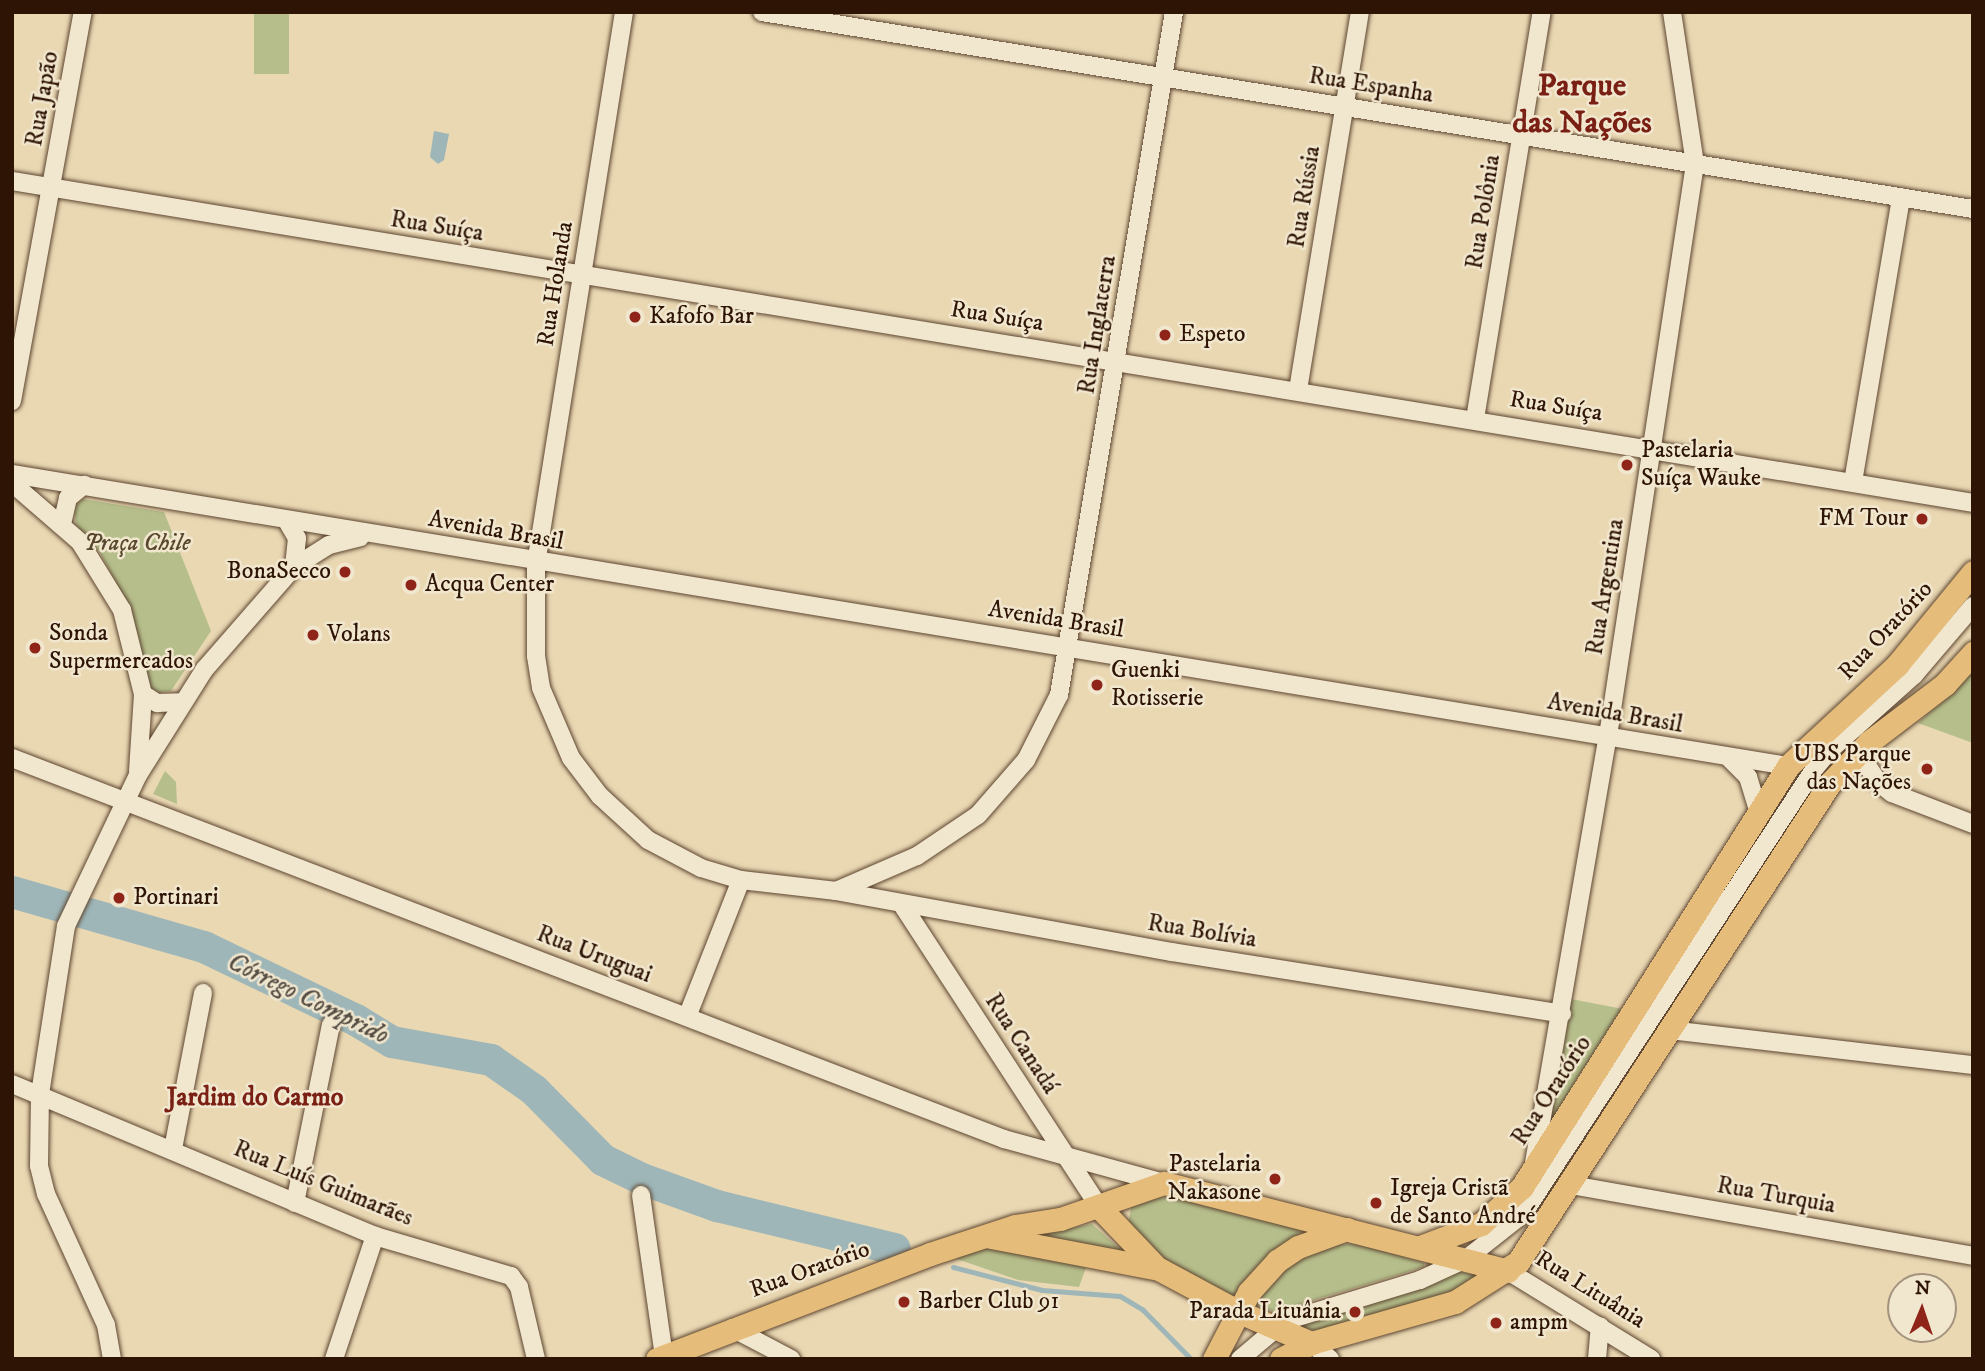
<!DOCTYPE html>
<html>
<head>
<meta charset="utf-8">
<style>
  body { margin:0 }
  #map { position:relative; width:1985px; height:1371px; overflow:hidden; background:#ead8b3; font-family:"IM FELL DW Pica",serif }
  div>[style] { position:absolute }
  .green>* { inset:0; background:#b6bf8c; transform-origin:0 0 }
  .water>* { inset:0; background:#9eb6b8 }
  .stream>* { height:5px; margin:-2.5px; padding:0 2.5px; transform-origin:2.5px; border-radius:2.5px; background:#9eb6b8 }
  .river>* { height:32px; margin:-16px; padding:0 16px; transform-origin:16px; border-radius:16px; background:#9eb6b8 }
  .roads { filter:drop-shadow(0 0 2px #5d4530) drop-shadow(0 0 2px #5d4530) }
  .minor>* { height:18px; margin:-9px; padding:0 9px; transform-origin:9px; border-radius:9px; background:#f1e6ce }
  .major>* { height:23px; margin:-11.5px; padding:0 11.5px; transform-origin:11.5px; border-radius:11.5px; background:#e5bc7a }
  .dots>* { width:19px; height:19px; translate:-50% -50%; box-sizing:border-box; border:4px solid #f1e6ce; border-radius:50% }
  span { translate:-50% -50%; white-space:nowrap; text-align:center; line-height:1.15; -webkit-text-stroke:5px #f1e6ce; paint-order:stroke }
  .street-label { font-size:24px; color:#2e1404 }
  .poi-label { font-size:24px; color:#2e1404 }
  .left { translate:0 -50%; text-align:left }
  .right { translate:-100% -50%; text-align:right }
  .park-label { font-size:24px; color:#57472d; font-style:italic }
  .water-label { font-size:26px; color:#554d43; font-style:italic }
  .neighbourhood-label { font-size:26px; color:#7a1f14; font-weight:700 }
  .district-label { font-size:32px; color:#7a1f14; font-weight:700 }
  .frame { position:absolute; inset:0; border:14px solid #2e1404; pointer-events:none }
  .north { position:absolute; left:1887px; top:1273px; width:70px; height:70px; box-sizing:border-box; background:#f1e6ce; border:2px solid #a3927d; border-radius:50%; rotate:2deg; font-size:19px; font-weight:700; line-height:28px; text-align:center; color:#2e1404 }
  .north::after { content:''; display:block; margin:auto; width:24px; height:32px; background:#8f2418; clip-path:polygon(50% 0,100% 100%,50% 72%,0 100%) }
</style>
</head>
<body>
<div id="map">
  <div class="green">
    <div style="left:254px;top:12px;width:35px;height:62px"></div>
    <div style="clip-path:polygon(82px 499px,164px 512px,211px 631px,171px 691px,154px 693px,150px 688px,127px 603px,99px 551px,76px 525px,74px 508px)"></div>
    <div style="clip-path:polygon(1973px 670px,1973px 743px,1918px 723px,1940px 703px)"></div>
    <div style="clip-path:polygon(165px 771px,176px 782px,177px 804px,153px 794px)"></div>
    <div style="clip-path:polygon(1571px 999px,1623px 1009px,1546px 1128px,1564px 1046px)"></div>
    <div style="clip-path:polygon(1153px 1197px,1183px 1198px,1293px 1226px,1300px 1232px,1234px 1299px,1165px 1265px,1128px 1225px,1131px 1207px)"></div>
    <div style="clip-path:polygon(1092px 1224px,1122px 1251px,1045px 1237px,1047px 1233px)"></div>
    <div style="clip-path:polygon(1359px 1243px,1424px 1263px,1424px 1267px,1301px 1304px,1280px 1314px,1255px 1305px,1253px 1298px,1280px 1267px,1331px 1245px)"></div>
    <div style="clip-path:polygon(990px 1248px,1088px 1262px,1079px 1287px,1018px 1280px,951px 1257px)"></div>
    <div style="clip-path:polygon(1460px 1272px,1477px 1275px,1469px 1288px,1317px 1331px,1300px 1327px)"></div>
  </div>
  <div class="water">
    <div style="clip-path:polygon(434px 131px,449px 134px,444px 160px,438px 164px,430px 157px)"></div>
  </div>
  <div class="stream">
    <div style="left:953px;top:1267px;width:92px;rotate:14.5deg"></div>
    <div style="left:1042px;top:1290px;width:78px;rotate:4.4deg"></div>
    <div style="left:1120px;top:1296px;width:27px;rotate:31deg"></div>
    <div style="left:1143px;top:1310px;width:69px;rotate:45.6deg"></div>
  </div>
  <div class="river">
    <div style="left:12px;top:892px;width:200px;rotate:16deg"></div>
    <div style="left:204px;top:947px;width:169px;rotate:25.7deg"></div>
    <div style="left:356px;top:1020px;width:42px;rotate:31.4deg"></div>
    <div style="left:392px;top:1042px;width:101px;rotate:10.3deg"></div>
    <div style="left:491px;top:1060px;width:52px;rotate:34.9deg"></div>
    <div style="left:534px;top:1090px;width:98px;rotate:45.4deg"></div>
    <div style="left:603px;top:1160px;width:43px;rotate:26deg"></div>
    <div style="left:642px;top:1179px;width:80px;rotate:19.8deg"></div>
    <div style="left:717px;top:1206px;width:183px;rotate:13.6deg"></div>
  </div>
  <div class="roads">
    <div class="minor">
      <div style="left:624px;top:12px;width:559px;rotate:99.06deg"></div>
      <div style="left:536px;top:564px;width:92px;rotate:90deg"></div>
      <div style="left:536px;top:656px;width:32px;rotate:81deg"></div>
      <div style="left:541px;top:688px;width:76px;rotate:66.8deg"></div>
      <div style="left:571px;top:758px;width:48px;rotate:52.7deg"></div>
      <div style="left:600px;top:796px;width:65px;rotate:42.5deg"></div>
      <div style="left:648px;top:840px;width:60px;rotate:27.8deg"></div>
      <div style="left:701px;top:868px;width:42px;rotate:16.7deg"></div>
      <div style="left:741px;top:880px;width:96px;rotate:6.6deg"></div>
      <div style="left:836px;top:891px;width:88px;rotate:-23.4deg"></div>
      <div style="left:917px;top:856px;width:73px;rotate:-33.9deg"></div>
      <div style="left:978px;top:815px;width:73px;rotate:-48.9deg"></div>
      <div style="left:1026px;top:760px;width:73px;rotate:-63.1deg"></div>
      <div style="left:1059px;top:695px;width:693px;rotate:-80.44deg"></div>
      <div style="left:762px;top:12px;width:1227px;rotate:9.24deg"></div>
      <div style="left:12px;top:181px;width:1987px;rotate:9.32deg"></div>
      <div style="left:1298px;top:390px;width:383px;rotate:-80.7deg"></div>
      <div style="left:12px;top:401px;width:395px;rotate:-79.7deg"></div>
      <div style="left:1475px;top:419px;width:412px;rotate:-80.7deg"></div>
      <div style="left:12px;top:474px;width:1800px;rotate:9.34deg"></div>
      <div style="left:1853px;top:482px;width:289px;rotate:-80.4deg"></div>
      <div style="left:12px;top:483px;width:90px;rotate:40.9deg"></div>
      <div style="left:80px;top:542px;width:80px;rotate:58.3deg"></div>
      <div style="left:122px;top:610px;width:87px;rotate:76deg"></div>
      <div style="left:143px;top:694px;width:77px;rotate:93.7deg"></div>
      <div style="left:287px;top:521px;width:20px;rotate:60deg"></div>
      <div style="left:297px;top:538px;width:29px;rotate:96deg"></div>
      <div style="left:62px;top:524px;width:27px;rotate:-77deg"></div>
      <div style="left:68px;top:498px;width:21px;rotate:-39deg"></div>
      <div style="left:143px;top:694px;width:17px;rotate:33deg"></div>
      <div style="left:157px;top:703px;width:25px;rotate:-2deg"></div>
      <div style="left:1858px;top:752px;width:37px;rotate:56deg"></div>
      <div style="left:1879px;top:783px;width:16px;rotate:38deg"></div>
      <div style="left:1892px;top:793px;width:87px;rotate:20.9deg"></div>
      <div style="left:12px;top:758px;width:1063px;rotate:21.01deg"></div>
      <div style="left:1004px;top:1139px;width:166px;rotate:15.4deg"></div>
      <div style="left:1729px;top:758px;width:27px;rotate:45deg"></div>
      <div style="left:1748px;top:777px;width:39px;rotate:73deg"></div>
      <div style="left:836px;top:891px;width:341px;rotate:10.3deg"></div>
      <div style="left:1172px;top:952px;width:395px;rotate:9deg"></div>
      <div style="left:903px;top:906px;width:359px;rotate:56.9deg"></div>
      <div style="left:687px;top:1017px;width:147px;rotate:-68.5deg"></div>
      <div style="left:1670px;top:1030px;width:305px;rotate:6.6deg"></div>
      <div style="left:12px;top:1084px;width:394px;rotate:22.7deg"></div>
      <div style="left:375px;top:1236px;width:142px;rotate:16.4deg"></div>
      <div style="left:511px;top:1276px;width:14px;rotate:54deg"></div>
      <div style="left:519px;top:1287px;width:74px;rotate:76.7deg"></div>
      <div style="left:173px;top:1149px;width:159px;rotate:-79.1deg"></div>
      <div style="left:1534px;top:1163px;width:454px;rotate:-80.2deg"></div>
      <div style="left:1611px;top:716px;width:558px;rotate:-81.35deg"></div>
      <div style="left:1695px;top:164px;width:154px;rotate:-98.6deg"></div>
      <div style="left:1571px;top:1185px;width:408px;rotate:10deg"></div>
      <div style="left:641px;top:1195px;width:163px;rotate:81.9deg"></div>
      <div style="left:295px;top:1203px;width:182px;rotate:-78.6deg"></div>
      <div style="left:1508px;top:1271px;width:168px;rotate:31.6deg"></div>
      <div style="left:732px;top:1328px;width:67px;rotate:27.7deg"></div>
      <div style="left:1311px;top:1343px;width:25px;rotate:40deg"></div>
      <div style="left:112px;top:1359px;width:35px;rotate:-100deg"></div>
      <div style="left:106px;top:1325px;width:144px;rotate:-114.6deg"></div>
      <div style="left:46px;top:1194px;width:29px;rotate:-104deg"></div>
      <div style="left:39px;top:1166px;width:72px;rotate:-89.2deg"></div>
      <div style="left:40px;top:1094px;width:170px;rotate:-81.2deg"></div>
      <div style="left:66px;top:926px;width:167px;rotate:-64.5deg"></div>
      <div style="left:138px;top:775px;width:124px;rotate:-57.8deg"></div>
      <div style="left:204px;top:670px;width:137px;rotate:-48.9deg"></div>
      <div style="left:294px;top:567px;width:41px;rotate:-32.2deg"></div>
      <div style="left:329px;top:545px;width:32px;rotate:-14deg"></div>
      <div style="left:334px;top:1359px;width:130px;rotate:-71.6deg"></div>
      <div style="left:1240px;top:1359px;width:59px;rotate:-40.2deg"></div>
      <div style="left:1285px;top:1321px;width:141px;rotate:-16.9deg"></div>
      <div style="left:1420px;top:1280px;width:51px;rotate:-24.5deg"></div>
      <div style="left:1466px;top:1259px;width:73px;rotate:-38.3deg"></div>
      <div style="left:1523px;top:1214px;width:533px;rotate:-56.79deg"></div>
      <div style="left:1815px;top:768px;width:23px;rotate:-50deg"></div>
      <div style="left:1830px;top:750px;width:113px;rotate:-41.8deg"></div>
      <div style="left:1914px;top:675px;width:91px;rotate:-49.5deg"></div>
      <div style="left:1597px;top:1359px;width:33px;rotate:-85deg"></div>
    </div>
    <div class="major">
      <div style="left:1099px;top:1207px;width:84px;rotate:46.4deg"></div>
      <div style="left:991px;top:1237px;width:171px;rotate:10.8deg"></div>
      <div style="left:1159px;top:1269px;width:89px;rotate:28.3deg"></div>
      <div style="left:1237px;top:1311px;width:81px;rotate:23.4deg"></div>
      <div style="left:1420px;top:1247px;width:65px;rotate:-20.7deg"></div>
      <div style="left:1481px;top:1224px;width:55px;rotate:-42.1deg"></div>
      <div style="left:1522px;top:1187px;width:498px;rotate:-57.7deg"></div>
      <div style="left:1788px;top:766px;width:149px;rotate:-42.8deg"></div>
      <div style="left:1897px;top:665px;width:120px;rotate:-50.7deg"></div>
      <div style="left:657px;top:1359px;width:292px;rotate:-21deg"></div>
      <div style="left:930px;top:1254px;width:89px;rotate:-18.2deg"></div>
      <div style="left:1015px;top:1226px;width:46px;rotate:-8.8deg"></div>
      <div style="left:1060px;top:1219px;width:110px;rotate:-19.1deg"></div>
      <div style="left:1164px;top:1183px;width:355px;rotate:14.3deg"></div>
      <div style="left:1214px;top:1359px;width:76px;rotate:-62.4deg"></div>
      <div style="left:1249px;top:1292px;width:42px;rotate:-47.9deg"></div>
      <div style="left:1277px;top:1261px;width:25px;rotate:-34deg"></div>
      <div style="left:1298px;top:1247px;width:52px;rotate:-20.2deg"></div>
      <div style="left:1281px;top:1359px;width:34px;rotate:-28deg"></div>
      <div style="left:1311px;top:1343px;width:150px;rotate:-15.9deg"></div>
      <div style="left:1455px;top:1302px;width:75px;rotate:-32.4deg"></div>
      <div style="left:1518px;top:1262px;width:572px;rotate:-56.92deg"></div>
      <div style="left:1830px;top:783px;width:57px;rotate:-46.4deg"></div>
      <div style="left:1869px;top:742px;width:96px;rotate:-37.3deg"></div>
      <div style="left:1945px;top:684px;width:42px;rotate:-47.9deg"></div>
    </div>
  </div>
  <div class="dots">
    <div style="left:635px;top:317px;background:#8f2418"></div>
    <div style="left:1165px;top:335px;background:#8f2418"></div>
    <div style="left:1627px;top:465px;background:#8f2418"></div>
    <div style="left:1922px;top:519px;background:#8f2418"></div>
    <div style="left:345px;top:572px;background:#8f2418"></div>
    <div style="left:411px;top:585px;background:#8f2418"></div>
    <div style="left:313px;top:635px;background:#8f2418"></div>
    <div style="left:35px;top:648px;background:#8f2418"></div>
    <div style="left:1097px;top:685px;background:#8f2418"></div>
    <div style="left:1927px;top:769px;background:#8f2418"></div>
    <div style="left:119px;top:898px;background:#8f2418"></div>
    <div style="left:1275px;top:1179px;background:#8f2418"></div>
    <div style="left:1376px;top:1203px;background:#8f2418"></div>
    <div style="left:904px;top:1302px;background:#8f2418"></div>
    <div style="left:1355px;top:1312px;background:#8f2418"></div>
    <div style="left:1496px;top:1323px;background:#8f2418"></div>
  </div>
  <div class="street-label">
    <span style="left:1371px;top:86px;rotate:9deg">Rua Espanha</span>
    <span style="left:43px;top:99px;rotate:-80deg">Rua Japão</span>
    <span style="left:1305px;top:197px;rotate:-81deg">Rua Rússia</span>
    <span style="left:1484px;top:212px;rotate:-81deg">Rua Polônia</span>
    <span style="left:437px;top:227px;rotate:9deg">Rua Suíça</span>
    <span style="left:556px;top:284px;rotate:-81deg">Rua Holanda</span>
    <span style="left:997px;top:317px;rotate:9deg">Rua Suíça</span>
    <span style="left:1098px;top:325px;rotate:-81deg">Rua Inglaterra</span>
    <span style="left:1556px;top:407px;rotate:9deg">Rua Suíça</span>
    <span style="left:496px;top:531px;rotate:10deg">Avenida Brasil</span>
    <span style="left:1606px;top:587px;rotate:-81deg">Rua Argentina</span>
    <span style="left:1056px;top:620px;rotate:9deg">Avenida Brasil</span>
    <span style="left:1886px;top:631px;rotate:-47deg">Rua Oratório</span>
    <span style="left:1615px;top:714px;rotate:10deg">Avenida Brasil</span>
    <span style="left:1202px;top:932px;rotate:9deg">Rua Bolívia</span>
    <span style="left:594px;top:955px;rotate:21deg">Rua Uruguai</span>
    <span style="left:1021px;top:1044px;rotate:57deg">Rua Canadá</span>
    <span style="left:1552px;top:1091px;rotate:-57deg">Rua Oratório</span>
    <span style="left:323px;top:1184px;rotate:22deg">Rua Luís Guimarães</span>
    <span style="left:1776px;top:1196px;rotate:10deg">Rua Turquia</span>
    <span style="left:810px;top:1270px;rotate:-20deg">Rua Oratório</span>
    <span style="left:1590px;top:1290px;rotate:32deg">Rua Lituânia</span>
  </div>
  <div class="poi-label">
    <span class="left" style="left:649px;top:317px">Kafofo Bar</span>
    <span class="left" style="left:1179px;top:335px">Espeto</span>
    <span class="left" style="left:1641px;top:465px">Pastelaria<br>Suíça Wauke</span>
    <span class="right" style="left:1908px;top:519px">FM Tour</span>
    <span class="right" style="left:331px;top:572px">BonaSecco</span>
    <span class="left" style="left:425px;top:585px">Acqua Center</span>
    <span class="left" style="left:49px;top:648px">Sonda<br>Supermercados</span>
    <span class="left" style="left:327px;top:635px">Volans</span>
    <span class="left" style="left:1111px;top:685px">Guenki<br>Rotisserie</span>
    <span class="right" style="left:1911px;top:769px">UBS Parque<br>das Nações</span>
    <span class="left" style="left:133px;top:898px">Portinari</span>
    <span class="right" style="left:1261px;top:1179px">Pastelaria<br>Nakasone</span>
    <span class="left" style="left:1390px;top:1203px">Igreja Cristã<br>de Santo André</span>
    <span class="left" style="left:918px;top:1302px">Barber Club 91</span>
    <span class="right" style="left:1341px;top:1312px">Parada Lituânia</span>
    <span class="left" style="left:1510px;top:1323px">ampm</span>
  </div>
  <div class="park-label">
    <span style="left:137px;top:544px">Praça Chile</span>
  </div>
  <div class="water-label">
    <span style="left:308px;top:999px;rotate:26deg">Córrego Comprido</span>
  </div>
  <div class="neighbourhood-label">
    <span style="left:255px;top:1098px">Jardim do Carmo</span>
  </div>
  <div class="district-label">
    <span style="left:1582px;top:105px">Parque<br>das Nações</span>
  </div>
  <div class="frame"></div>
  <div class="north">N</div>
</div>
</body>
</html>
